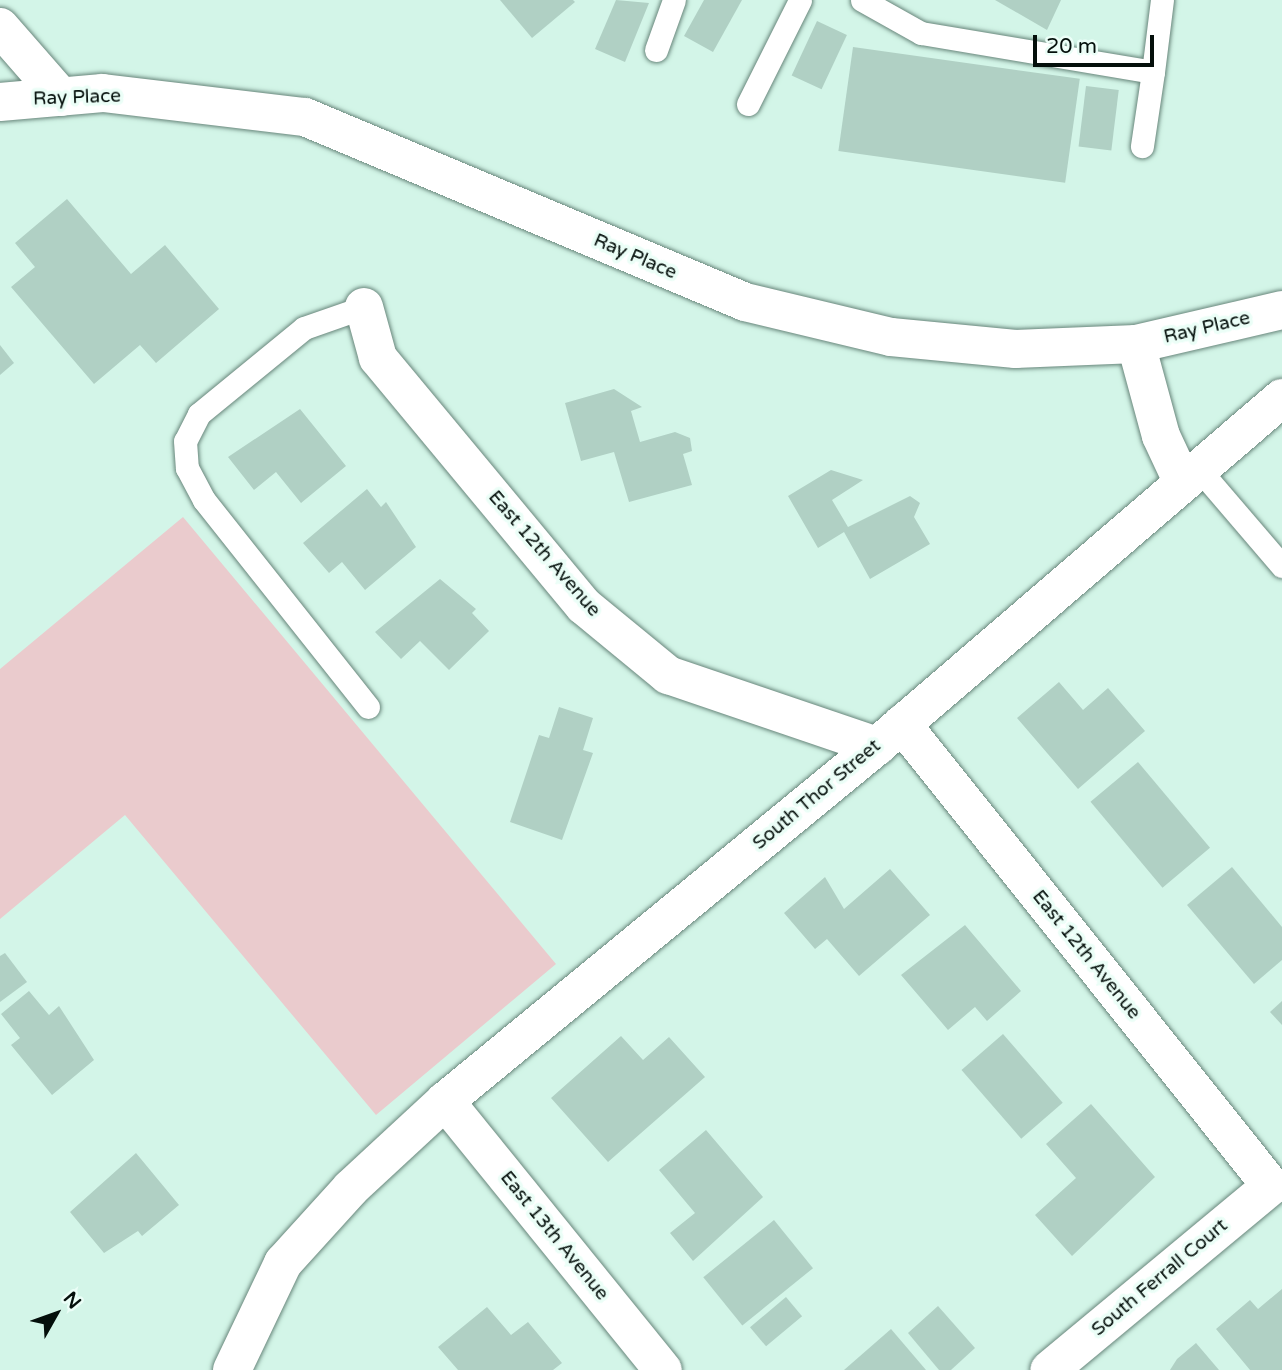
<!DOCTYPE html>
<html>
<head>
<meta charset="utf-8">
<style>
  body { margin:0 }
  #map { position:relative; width:1282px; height:1370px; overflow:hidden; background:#d3f5e8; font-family:"Varela Round",sans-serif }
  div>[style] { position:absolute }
  .green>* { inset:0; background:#eacbcd }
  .building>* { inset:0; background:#b0d0c4; transform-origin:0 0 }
  .roads { filter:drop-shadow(0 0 2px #68867b) drop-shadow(0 0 2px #68867b) }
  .lane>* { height:23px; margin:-11.5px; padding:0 11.5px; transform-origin:11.5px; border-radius:11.5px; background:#fff }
  .street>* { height:38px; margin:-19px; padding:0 19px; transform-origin:19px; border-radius:19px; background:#fff }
  .secondary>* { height:38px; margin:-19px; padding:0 19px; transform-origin:19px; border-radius:19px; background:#fff }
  span { translate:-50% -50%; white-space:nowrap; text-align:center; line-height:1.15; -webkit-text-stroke:7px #ebfef7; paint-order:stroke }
  .street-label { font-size:19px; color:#040f0b }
  .north { position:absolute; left:21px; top:1279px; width:70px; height:70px; -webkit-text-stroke:5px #ebfef7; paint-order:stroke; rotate:50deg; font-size:19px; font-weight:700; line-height:28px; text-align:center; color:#040f0b }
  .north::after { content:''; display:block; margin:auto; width:24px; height:32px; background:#040f0b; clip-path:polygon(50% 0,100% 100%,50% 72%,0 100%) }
  .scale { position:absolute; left:1033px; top:35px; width:121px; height:32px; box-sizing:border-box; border:4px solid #040f0b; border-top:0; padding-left:9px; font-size:21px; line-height:24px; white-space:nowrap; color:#040f0b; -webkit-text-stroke:5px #ebfef7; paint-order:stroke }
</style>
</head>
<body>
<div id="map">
  <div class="green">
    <div style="clip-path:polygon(183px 517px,556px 964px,376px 1115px,125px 815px,0 919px,0 669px)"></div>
  </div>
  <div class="building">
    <div style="clip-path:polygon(500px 0,573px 0,575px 2px,532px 38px)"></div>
    <div style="clip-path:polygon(616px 0,649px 3px,625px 62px,595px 49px)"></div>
    <div style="clip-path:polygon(704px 0,742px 0,713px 52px,684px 36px)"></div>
    <div style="clip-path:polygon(995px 0,1061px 0,1047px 30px)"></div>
    <div style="left:817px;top:21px;width:33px;height:60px;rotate:25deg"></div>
    <div style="left:853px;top:47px;width:229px;height:105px;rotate:8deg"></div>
    <div style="left:1086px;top:86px;width:33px;height:61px;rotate:7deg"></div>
    <div style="clip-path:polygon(67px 199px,131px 274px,165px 245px,219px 309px,156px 363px,140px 345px,94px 384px,11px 287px,35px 267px,15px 243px)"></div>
    <div style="clip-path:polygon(0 345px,14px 363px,0 375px)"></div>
    <div style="clip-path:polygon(614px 389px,642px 407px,631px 411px,640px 442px,675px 432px,690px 438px,692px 451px,683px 454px,692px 485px,629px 502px,614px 452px,581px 461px,565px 403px)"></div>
    <div style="clip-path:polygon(300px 409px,346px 466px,301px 503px,276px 472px,254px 490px,228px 457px)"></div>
    <div style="clip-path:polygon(831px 470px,863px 480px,832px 500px,848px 527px,910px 496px,920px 503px,914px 517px,930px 544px,870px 579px,844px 532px,818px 548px,788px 496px)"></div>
    <div style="clip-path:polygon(367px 489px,381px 507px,386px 502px,416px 547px,365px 590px,342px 562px,329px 573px,303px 543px)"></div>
    <div style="clip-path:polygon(440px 579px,476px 609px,472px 613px,489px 631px,449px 670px,420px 641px,401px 659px,375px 632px)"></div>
    <div style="clip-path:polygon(1059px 682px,1083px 710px,1108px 688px,1145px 731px,1078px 789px,1017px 718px)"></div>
    <div style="clip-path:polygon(559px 707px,593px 718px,583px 750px,593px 753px,562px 840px,510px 822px,539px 735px,549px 738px)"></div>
    <div style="left:1138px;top:762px;width:112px;height:62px;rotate:50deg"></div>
    <div style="clip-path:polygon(1232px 867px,1282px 927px,1282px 960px,1254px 984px,1187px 905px)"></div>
    <div style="clip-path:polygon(890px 869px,930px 915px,859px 976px,827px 939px,815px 949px,784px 913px,825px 877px,844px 909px)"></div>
    <div style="clip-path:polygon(965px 925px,1021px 991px,987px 1021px,975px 1007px,948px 1030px,901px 975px)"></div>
    <div style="clip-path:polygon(5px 953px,27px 982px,0 1002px,0 956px)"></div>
    <div style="clip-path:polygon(29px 991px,49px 1015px,59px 1006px,94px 1060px,52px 1095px,11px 1045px,20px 1038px,1px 1014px)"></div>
    <div style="clip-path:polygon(1282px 1001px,1282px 1025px,1270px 1012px)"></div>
    <div style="left:1003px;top:1034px;width:91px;height:55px;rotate:49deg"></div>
    <div style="clip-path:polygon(621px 1036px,643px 1060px,669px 1037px,705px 1077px,608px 1162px,551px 1098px)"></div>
    <div style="clip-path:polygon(1091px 1104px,1155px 1177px,1072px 1256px,1035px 1215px,1076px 1178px,1046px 1144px)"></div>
    <div style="clip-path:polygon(706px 1130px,763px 1197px,693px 1261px,670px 1233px,695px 1213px,659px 1170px)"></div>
    <div style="clip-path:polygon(136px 1153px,179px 1205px,142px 1236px,138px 1231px,104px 1253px,70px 1212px)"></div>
    <div style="left:774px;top:1220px;width:62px;height:91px;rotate:51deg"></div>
    <div style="clip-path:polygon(1282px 1289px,1282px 1370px,1250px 1370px,1216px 1329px,1250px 1300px,1258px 1309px)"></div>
    <div style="left:786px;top:1297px;width:25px;height:47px;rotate:50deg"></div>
    <div style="clip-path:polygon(938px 1306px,975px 1348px,951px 1370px,939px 1370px,908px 1333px)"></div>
    <div style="clip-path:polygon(487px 1307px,511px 1335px,528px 1322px,562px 1363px,553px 1370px,458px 1370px,438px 1347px)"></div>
    <div style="clip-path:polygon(891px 1329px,926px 1370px,844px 1370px)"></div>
    <div style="clip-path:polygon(1196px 1343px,1219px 1370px,1170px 1370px,1177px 1359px)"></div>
  </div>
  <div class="roads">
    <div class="lane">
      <div style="left:862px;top:0;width:68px;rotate:29.2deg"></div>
      <div style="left:921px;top:33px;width:235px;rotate:9.5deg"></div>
      <div style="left:1153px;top:72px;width:75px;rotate:98.5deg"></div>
      <div style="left:656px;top:50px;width:53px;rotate:-70.2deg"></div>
      <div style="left:1153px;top:72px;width:73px;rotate:-82.9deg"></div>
      <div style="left:748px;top:104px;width:116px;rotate:-63.4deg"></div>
      <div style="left:364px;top:307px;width:64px;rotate:160.7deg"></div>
      <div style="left:304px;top:328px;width:136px;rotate:140.7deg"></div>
      <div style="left:199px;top:414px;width:30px;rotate:117deg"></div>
      <div style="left:185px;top:441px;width:27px;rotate:86deg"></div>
      <div style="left:187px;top:468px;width:36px;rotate:62deg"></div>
      <div style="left:204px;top:500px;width:264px;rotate:51.6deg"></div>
      <div style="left:1198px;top:468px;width:129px;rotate:49.4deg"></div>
    </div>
    <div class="street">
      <div style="left:0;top:27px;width:93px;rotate:48.9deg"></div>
      <div style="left:364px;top:307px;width:53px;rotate:74.6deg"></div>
      <div style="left:378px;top:358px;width:322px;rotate:50.3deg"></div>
      <div style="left:584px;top:606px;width:109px;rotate:39.4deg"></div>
      <div style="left:668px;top:675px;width:221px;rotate:18.8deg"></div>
      <div style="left:1136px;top:344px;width:95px;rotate:74.8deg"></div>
      <div style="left:1161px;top:436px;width:50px;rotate:65deg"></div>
      <div style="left:902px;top:724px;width:591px;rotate:51.39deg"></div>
      <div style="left:1271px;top:1186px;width:288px;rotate:140.3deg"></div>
      <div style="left:445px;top:1101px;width:346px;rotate:51deg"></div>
      <div style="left:232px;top:1370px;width:119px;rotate:-64.5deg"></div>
      <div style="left:283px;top:1263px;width:101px;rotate:-47.8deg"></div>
      <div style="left:351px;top:1188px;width:128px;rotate:-42.8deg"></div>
      <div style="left:445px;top:1101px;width:559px;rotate:-39.41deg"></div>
      <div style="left:877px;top:746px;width:534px;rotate:-40.67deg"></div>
    </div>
    <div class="secondary">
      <div style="left:0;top:102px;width:103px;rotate:-5deg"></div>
      <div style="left:103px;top:93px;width:203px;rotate:6.8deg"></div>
      <div style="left:305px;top:117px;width:477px;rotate:22.8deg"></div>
      <div style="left:745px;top:302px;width:150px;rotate:13.5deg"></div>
      <div style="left:891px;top:337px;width:125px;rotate:5.5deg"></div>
      <div style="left:1015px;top:349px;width:121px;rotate:-2.4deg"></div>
      <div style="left:1136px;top:344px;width:150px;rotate:-13.1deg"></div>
    </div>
  </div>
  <div class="street-label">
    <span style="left:77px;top:98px;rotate:-2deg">Ray Place</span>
    <span style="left:635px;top:257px;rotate:23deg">Ray Place</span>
    <span style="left:1207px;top:328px;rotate:-13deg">Ray Place</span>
    <span style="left:544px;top:554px;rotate:49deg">East 12th Avenue</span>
    <span style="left:817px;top:795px;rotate:-40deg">South Thor Street</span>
    <span style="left:1086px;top:955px;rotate:51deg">East 12th Avenue</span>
    <span style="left:554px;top:1236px;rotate:51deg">East 13th Avenue</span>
    <span style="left:1160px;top:1278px;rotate:-40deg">South Ferrall Court</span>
  </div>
  <div class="north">N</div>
  <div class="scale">20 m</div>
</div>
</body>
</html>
